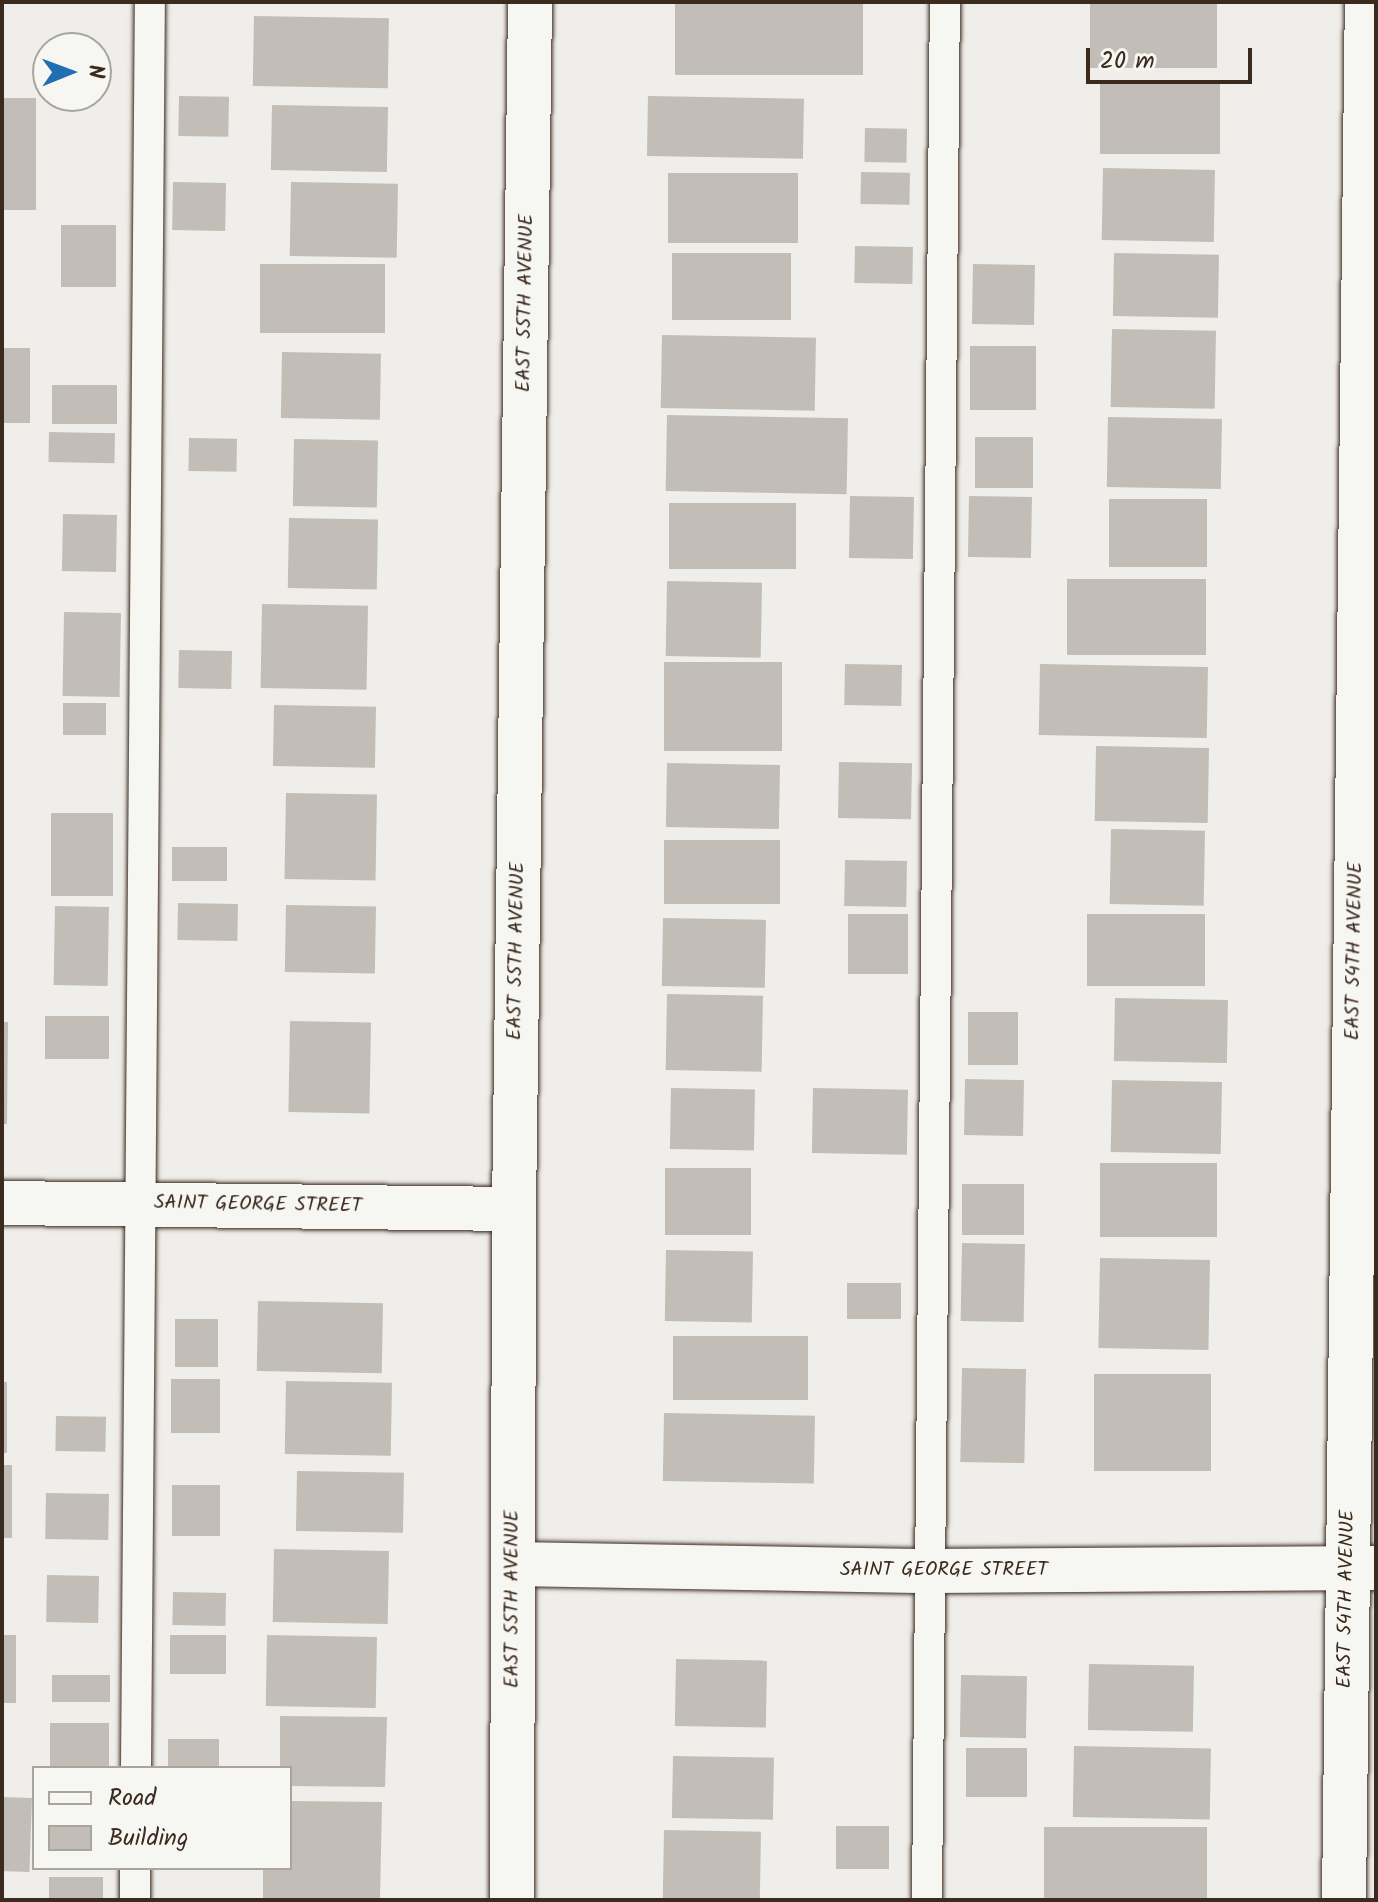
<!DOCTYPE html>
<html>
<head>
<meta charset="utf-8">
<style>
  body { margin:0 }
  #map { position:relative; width:1378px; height:1902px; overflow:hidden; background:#efeeea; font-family:Kalam,sans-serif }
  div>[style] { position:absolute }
  .building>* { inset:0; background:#c2bdb7; transform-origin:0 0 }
  .roads { filter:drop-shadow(0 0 2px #3b2a1e) drop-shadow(0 0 2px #3b2a1e) }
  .lane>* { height:30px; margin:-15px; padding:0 15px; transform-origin:15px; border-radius:15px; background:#f6f6f2 }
  .street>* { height:44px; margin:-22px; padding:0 22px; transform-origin:22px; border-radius:22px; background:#f6f6f2 }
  span { translate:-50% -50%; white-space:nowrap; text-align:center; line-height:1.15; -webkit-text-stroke:6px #f6f6f2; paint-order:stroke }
  .street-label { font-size:20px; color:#3b2a1e }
  .frame { position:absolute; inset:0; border:4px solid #3b2a1e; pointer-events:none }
  .legend { position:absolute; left:32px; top:1766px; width:260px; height:104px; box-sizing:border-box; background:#f6f6f2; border:2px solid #aba49d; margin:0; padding:10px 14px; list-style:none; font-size:24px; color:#3b2a1e }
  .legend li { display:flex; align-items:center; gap:16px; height:40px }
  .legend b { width:40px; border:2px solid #aba49d }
  .north { position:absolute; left:32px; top:32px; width:80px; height:80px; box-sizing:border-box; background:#f6f6f2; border:2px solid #aba49d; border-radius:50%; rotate:89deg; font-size:22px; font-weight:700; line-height:32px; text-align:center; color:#3b2a1e }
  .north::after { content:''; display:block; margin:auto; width:28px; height:36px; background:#1f6fb2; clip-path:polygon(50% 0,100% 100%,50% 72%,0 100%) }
  .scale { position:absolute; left:1086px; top:48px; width:166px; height:36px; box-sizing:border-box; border:4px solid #3b2a1e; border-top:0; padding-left:10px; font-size:24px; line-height:28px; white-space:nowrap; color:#3b2a1e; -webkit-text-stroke:6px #f6f6f2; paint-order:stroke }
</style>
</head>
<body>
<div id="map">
  <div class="building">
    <div style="left:675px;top:2px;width:188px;height:73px"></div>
    <div style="left:1090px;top:2px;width:127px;height:66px"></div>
    <div style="left:254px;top:16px;width:135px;height:70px;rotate:1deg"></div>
    <div style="left:1100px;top:80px;width:120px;height:74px"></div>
    <div style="left:179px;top:96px;width:50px;height:40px;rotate:1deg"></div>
    <div style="left:648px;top:96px;width:156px;height:60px;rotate:1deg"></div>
    <div style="left:2px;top:98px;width:34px;height:112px"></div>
    <div style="left:272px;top:105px;width:116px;height:65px;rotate:1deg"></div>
    <div style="left:865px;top:128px;width:42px;height:34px;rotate:1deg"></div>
    <div style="left:1103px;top:168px;width:112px;height:72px;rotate:1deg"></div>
    <div style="left:861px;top:172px;width:49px;height:32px;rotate:1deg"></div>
    <div style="left:668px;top:173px;width:130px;height:70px"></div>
    <div style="left:173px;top:182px;width:53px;height:48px;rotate:1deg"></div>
    <div style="left:291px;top:182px;width:107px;height:74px;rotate:1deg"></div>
    <div style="left:61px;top:225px;width:55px;height:62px"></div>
    <div style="left:855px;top:246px;width:58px;height:37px;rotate:1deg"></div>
    <div style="left:672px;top:253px;width:119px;height:67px"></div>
    <div style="left:1114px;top:253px;width:105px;height:63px;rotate:1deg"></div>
    <div style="left:260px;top:264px;width:125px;height:69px"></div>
    <div style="left:973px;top:264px;width:62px;height:60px;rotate:1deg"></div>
    <div style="left:1112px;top:329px;width:104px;height:78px;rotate:1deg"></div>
    <div style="left:662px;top:335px;width:154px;height:73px;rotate:1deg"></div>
    <div style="left:970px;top:346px;width:66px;height:64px"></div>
    <div style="left:2px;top:348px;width:28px;height:75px"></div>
    <div style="left:282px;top:352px;width:99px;height:66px;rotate:1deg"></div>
    <div style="left:52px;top:385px;width:65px;height:39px"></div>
    <div style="left:667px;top:415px;width:181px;height:76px;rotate:1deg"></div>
    <div style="left:1108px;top:417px;width:114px;height:70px;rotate:1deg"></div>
    <div style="left:49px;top:432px;width:66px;height:30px;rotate:1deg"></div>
    <div style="left:975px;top:437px;width:58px;height:51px"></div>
    <div style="left:189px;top:438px;width:48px;height:33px;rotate:1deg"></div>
    <div style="left:294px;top:439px;width:84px;height:67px;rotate:1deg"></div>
    <div style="left:850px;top:496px;width:64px;height:62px;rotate:1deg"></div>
    <div style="left:969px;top:496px;width:63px;height:61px;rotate:1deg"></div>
    <div style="left:1109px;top:499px;width:98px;height:68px"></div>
    <div style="left:669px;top:503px;width:127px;height:66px"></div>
    <div style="left:63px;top:514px;width:54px;height:57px;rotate:1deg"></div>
    <div style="left:289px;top:518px;width:89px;height:70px;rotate:1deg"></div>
    <div style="left:1067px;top:579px;width:139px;height:76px"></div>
    <div style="left:667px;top:581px;width:95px;height:75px;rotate:1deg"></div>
    <div style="left:262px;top:604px;width:106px;height:84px;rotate:1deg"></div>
    <div style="left:64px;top:612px;width:57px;height:84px;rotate:1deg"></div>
    <div style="left:179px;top:650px;width:53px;height:38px;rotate:1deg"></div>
    <div style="left:664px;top:662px;width:118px;height:89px"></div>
    <div style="left:845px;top:664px;width:57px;height:41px;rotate:1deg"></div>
    <div style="left:1040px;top:664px;width:168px;height:71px;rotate:1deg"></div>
    <div style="left:63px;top:703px;width:43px;height:32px"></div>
    <div style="left:274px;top:705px;width:102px;height:61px;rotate:1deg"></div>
    <div style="left:1096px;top:746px;width:113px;height:75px;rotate:1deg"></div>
    <div style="left:839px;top:762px;width:73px;height:56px;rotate:1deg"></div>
    <div style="left:667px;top:763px;width:113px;height:64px;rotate:1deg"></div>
    <div style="left:286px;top:793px;width:91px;height:86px;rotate:1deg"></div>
    <div style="left:51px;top:813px;width:62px;height:83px"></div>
    <div style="left:1111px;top:829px;width:94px;height:75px;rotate:1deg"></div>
    <div style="left:664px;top:840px;width:116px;height:64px"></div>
    <div style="left:172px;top:847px;width:55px;height:34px"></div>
    <div style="left:845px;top:860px;width:62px;height:46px;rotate:1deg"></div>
    <div style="left:178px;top:903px;width:60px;height:37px;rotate:1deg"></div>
    <div style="left:286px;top:905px;width:90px;height:67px;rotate:1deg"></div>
    <div style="left:55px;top:906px;width:54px;height:79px;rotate:1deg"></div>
    <div style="left:848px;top:914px;width:60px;height:60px"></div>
    <div style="left:1087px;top:914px;width:118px;height:72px"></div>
    <div style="left:663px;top:918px;width:103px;height:68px;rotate:1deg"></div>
    <div style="left:667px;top:994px;width:96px;height:76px;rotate:1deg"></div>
    <div style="left:1115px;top:998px;width:113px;height:63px;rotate:1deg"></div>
    <div style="left:968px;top:1012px;width:50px;height:53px"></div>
    <div style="left:45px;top:1016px;width:64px;height:43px"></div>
    <div style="left:290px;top:1021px;width:81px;height:91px;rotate:1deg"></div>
    <div style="clip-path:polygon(2px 1022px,8px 1022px,7px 1124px,2px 1124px)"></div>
    <div style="left:965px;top:1079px;width:59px;height:56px;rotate:1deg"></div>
    <div style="left:1112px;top:1080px;width:110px;height:72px;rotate:1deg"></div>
    <div style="left:671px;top:1088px;width:84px;height:61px;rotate:1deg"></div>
    <div style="left:813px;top:1088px;width:95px;height:65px;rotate:1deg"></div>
    <div style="left:1100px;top:1163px;width:117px;height:74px"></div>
    <div style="left:665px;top:1168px;width:86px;height:67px"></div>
    <div style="left:962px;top:1184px;width:62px;height:51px"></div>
    <div style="left:962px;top:1243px;width:63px;height:78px;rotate:1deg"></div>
    <div style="left:666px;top:1250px;width:87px;height:71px;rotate:1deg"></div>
    <div style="left:1100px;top:1258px;width:110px;height:90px;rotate:1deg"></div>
    <div style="left:847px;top:1283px;width:54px;height:36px"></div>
    <div style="left:258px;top:1301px;width:125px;height:70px;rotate:1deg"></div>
    <div style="left:175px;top:1319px;width:43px;height:48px"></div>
    <div style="left:673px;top:1336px;width:135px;height:64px"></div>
    <div style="left:962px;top:1368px;width:64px;height:94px;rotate:1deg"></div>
    <div style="left:1094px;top:1374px;width:117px;height:97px"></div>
    <div style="left:171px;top:1379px;width:49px;height:54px"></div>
    <div style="left:286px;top:1381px;width:106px;height:73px;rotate:1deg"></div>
    <div style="left:2px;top:1382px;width:5px;height:71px"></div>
    <div style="left:664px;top:1413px;width:151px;height:68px;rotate:1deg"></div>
    <div style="left:56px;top:1416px;width:50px;height:35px;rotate:1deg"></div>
    <div style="left:2px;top:1465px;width:10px;height:73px"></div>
    <div style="left:297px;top:1471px;width:107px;height:60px;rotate:1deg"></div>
    <div style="left:172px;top:1485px;width:48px;height:51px"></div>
    <div style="left:46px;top:1493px;width:63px;height:46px;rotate:1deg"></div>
    <div style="left:274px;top:1549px;width:115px;height:73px;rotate:1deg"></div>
    <div style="left:47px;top:1575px;width:52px;height:47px;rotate:1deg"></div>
    <div style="left:173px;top:1592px;width:53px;height:33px;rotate:1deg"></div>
    <div style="left:2px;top:1635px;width:14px;height:68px"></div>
    <div style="left:170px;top:1635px;width:56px;height:39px"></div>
    <div style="left:267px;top:1635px;width:110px;height:71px;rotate:1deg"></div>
    <div style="left:676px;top:1659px;width:91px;height:67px;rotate:1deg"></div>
    <div style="left:1089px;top:1664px;width:105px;height:66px;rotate:1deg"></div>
    <div style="left:52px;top:1675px;width:58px;height:27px"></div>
    <div style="left:961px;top:1675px;width:66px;height:62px;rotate:1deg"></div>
    <div style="clip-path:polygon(280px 1716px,387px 1717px,385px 1787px,290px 1786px,290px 1768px,280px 1768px)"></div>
    <div style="left:50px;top:1723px;width:59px;height:45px"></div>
    <div style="left:168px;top:1739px;width:51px;height:29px"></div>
    <div style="left:1074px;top:1746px;width:137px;height:71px;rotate:1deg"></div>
    <div style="left:966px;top:1748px;width:61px;height:49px"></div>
    <div style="left:673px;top:1756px;width:101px;height:62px;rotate:1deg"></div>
    <div style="left:2px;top:1797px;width:30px;height:74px;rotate:2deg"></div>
    <div style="clip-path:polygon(290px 1801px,382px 1802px,380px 1900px,263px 1900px,263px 1868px,290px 1868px)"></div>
    <div style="left:836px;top:1826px;width:53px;height:43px"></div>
    <div style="left:1044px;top:1827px;width:163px;height:73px"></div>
    <div style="left:664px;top:1830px;width:97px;height:70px;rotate:1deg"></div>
    <div style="left:49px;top:1877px;width:54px;height:23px"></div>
  </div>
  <div class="roads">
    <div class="lane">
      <div style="left:136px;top:1768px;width:1766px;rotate:-89.55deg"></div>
      <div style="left:135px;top:1900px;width:32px;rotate:-90deg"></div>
      <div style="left:927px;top:1900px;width:1898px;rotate:-89.46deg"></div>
    </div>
    <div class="street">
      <div style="left:2px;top:1203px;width:512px;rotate:0.67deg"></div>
      <div style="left:513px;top:1564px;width:419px;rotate:1deg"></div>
      <div style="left:932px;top:1571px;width:442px;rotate:-0.4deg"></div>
      <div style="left:512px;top:1900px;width:691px;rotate:-89.83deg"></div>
      <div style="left:514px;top:1209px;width:1207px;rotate:-89.24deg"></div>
      <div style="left:1344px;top:1900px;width:1898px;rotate:-89.31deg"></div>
    </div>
  </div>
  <div class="street-label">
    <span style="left:526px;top:303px;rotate:-89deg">EAST 55TH AVENUE</span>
    <span style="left:517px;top:951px;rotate:-89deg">EAST 55TH AVENUE</span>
    <span style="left:1355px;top:951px;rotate:-89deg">EAST 54TH AVENUE</span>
    <span style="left:258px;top:1205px;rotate:1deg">SAINT GEORGE STREET</span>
    <span style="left:944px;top:1570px">SAINT GEORGE STREET</span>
    <span style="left:513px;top:1599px;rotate:-90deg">EAST 55TH AVENUE</span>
    <span style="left:1347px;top:1599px;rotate:-89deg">EAST 54TH AVENUE</span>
  </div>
  <div class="frame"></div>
  <ul class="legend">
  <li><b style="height:10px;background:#f6f6f2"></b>Road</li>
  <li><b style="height:22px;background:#c2bdb7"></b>Building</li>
  </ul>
  <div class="north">N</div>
  <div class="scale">20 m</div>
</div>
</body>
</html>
